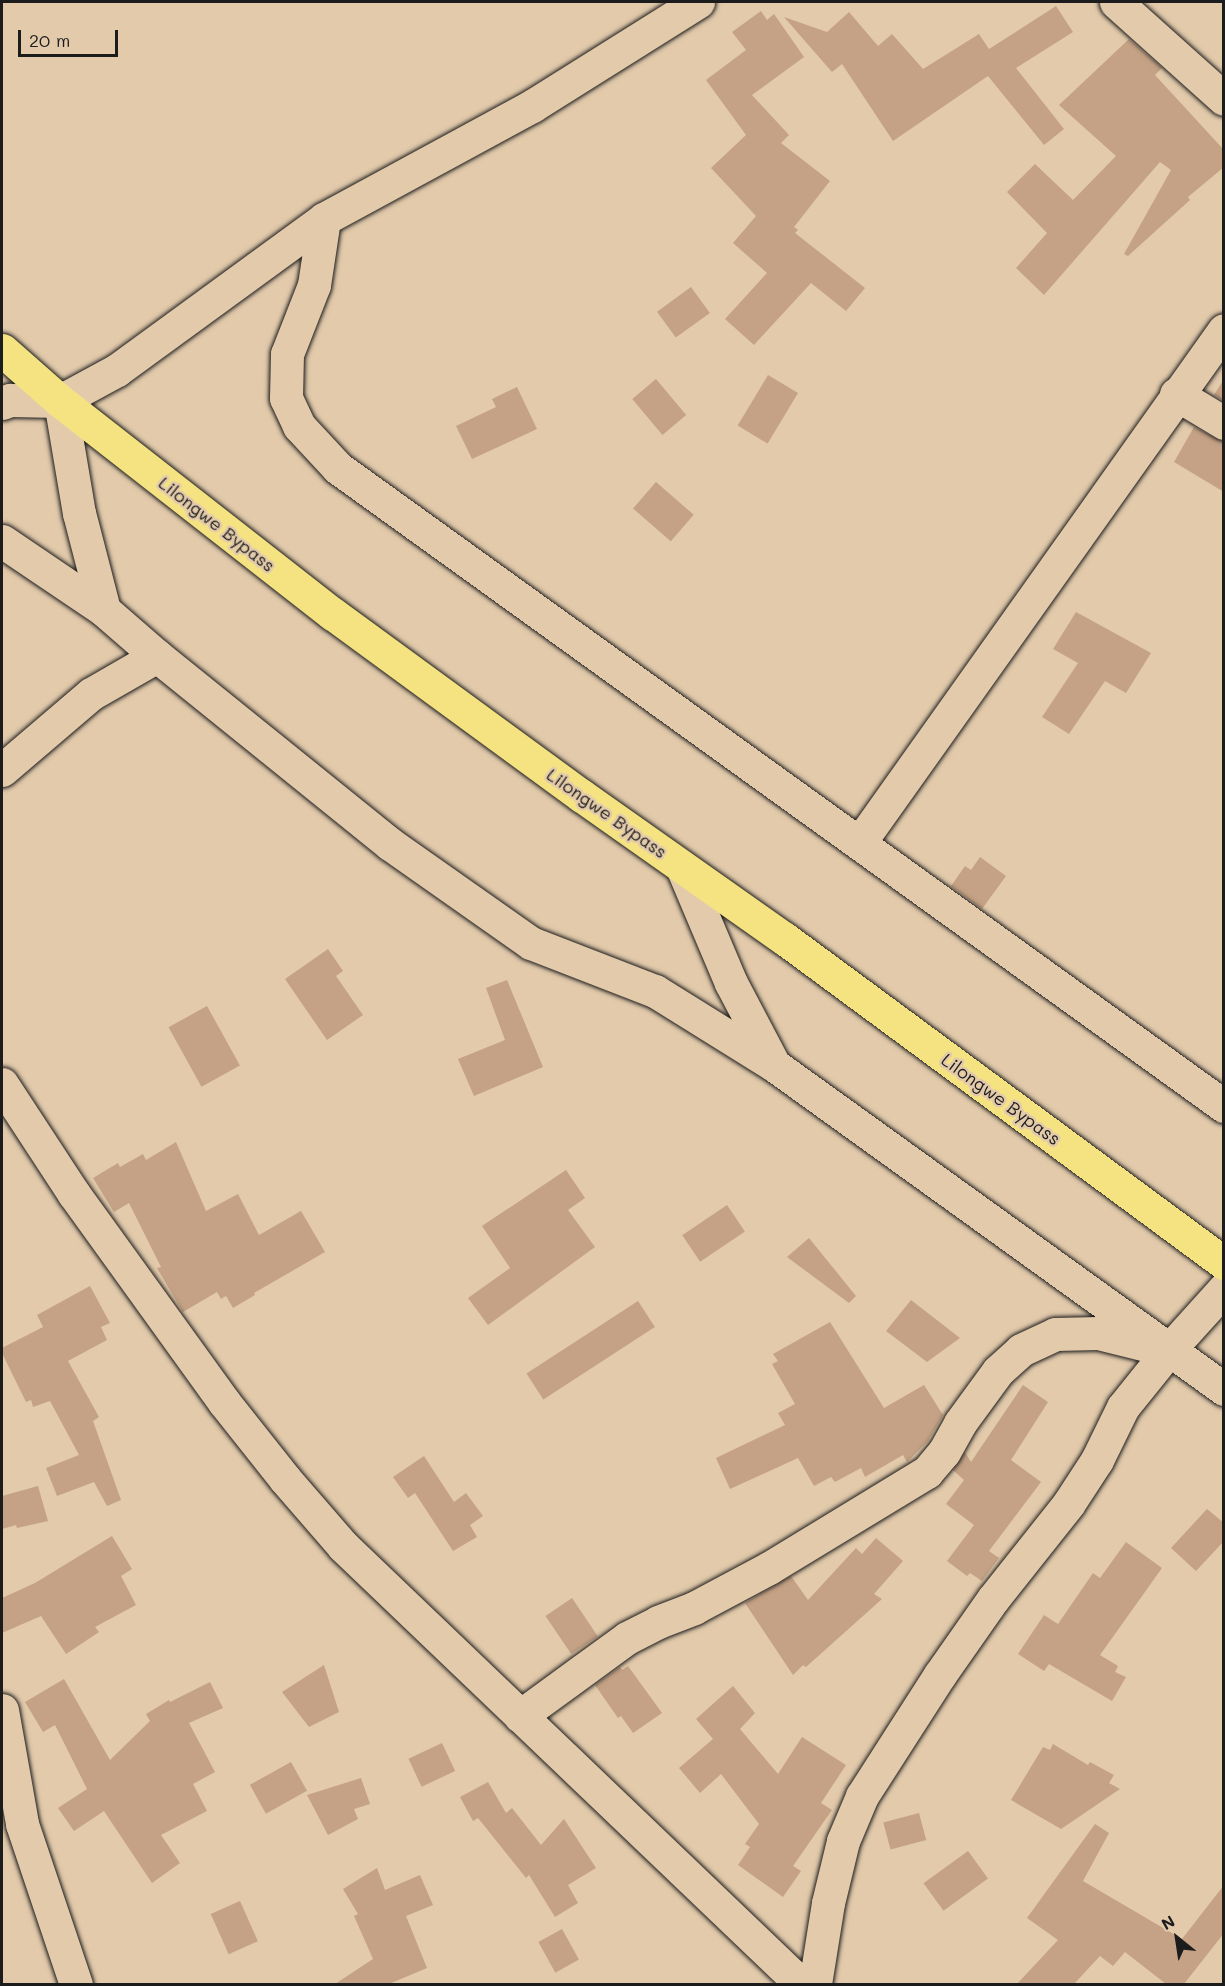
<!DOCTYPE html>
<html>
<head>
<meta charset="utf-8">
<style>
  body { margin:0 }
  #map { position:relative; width:1225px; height:1986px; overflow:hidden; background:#e2caab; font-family:Mali,sans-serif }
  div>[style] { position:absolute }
  .building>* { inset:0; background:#c5a285; transform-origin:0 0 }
  .roads { filter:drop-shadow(0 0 2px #1c1c1c) drop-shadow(0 0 2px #1c1c1c) }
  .minor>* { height:33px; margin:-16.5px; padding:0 16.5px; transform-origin:16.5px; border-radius:16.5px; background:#e2caab }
  .major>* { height:33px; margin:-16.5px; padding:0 16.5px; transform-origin:16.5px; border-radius:16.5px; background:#f5e382 }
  span { translate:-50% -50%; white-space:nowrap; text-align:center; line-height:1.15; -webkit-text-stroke:5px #e2caab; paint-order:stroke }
  .street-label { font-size:18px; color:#1c1c1c }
  .frame { position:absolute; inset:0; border:3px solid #1c1c1c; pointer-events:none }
  .north { position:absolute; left:1147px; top:1908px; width:60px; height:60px; -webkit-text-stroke:4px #e2caab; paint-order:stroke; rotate:330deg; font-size:16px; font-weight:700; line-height:24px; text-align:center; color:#1c1c1c }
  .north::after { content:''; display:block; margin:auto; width:21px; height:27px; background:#1c1c1c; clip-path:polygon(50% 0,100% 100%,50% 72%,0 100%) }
  .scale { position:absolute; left:18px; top:30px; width:100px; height:27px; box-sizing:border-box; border:3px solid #1c1c1c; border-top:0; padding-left:8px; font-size:18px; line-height:21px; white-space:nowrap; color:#1c1c1c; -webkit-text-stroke:4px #e2caab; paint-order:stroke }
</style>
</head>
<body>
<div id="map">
  <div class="building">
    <div style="clip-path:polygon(1056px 6px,1073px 32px,1016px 68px,1064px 129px,1044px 145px,988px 76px,893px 141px,842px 64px,832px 72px,784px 17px,827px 32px,849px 12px,878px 46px,892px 34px,923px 69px,979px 34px,989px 49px)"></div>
    <div style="clip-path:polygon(761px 11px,767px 20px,774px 14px,804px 57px,752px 95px,789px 135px,781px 143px,830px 181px,794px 227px,798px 230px,795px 233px,865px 288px,846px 311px,811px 283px,754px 345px,725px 319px,767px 273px,733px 243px,756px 216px,711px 168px,746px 135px,706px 80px,746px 50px,732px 32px)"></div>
    <div style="clip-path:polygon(1129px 39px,1162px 68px,1155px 75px,1224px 150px,1224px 167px,1188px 197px,1190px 200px,1128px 256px,1124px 254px,1171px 170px,1160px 162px,1044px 295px,1016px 268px,1047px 233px,1007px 192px,1035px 164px,1073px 200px,1116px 156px,1059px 105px)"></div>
    <div style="left:691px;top:287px;width:32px;height:42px;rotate:54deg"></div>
    <div style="left:768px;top:375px;width:35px;height:59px;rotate:31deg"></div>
    <div style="left:656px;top:379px;width:47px;height:31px;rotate:50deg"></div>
    <div style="clip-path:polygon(1224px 379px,1224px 401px,1214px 395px)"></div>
    <div style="clip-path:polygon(517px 387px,537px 429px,472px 459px,456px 426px,496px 407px,492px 399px)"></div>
    <div style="clip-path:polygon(1194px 427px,1224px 442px,1224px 492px,1174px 462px)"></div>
    <div style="left:656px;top:482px;width:50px;height:35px;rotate:41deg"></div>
    <div style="clip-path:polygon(1076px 612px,1151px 653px,1126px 693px,1105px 681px,1069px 734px,1042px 717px,1078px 663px,1053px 649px)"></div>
    <div style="clip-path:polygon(980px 857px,1006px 876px,982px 909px,951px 886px,965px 866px,971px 870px)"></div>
    <div style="clip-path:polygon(328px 949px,343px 971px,336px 976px,363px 1015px,327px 1040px,285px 979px)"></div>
    <div style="clip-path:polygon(507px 980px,543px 1067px,474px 1096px,458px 1059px,505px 1040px,486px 988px)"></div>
    <div style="left:207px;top:1006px;width:68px;height:44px;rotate:61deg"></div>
    <div style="clip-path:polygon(176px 1142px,206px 1211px,238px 1194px,259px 1235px,301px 1211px,325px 1252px,254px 1293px,255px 1295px,233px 1308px,226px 1296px,221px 1299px,217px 1292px,183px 1312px,157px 1268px,161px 1267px,129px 1203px,114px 1212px,93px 1178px,118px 1163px,120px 1167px,143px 1154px,146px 1160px)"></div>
    <div style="clip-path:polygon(566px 1170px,585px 1198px,568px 1210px,595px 1247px,488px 1325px,468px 1298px,510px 1268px,482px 1226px)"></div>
    <div style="left:727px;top:1205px;width:32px;height:54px;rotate:56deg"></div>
    <div style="clip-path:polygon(809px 1238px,856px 1296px,849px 1303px,787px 1257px)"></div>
    <div style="clip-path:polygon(90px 1286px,110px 1323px,101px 1327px,107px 1340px,68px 1361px,99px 1417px,93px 1421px,121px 1500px,107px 1506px,94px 1482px,57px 1496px,46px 1468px,79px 1455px,50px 1401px,33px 1407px,31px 1400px,26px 1402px,2px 1353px,2px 1348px,43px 1327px,37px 1315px)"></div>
    <div style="clip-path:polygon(911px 1300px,960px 1338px,927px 1362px,886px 1331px)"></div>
    <div style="left:638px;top:1301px;width:31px;height:133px;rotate:57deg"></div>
    <div style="clip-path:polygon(830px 1322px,884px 1408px,924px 1385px,943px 1415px,928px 1441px,907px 1462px,903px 1455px,865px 1477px,861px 1468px,835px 1482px,831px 1477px,814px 1486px,798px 1458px,730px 1489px,716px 1458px,785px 1425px,778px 1413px,795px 1404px,772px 1364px,778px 1361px,773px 1354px)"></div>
    <div style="clip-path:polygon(1023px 1385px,1048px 1402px,1011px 1460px,1041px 1482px,989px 1551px,999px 1558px,982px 1581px,970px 1573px,967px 1576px,947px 1561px,974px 1525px,946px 1504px,964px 1480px,953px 1470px,965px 1452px,971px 1462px)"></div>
    <div style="clip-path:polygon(424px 1456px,454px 1502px,466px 1493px,483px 1516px,470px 1525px,477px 1537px,453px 1551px,415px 1493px,408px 1498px,393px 1477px)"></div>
    <div style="clip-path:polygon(38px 1486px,48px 1521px,17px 1528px,16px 1525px,2px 1529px,2px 1496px)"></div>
    <div style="clip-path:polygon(1207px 1509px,1224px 1523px,1224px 1541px,1196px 1571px,1171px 1548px)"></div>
    <div style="clip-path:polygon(112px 1536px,132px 1569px,121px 1576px,136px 1605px,95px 1627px,99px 1632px,66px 1654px,41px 1616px,2px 1633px,2px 1598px,35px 1583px)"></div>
    <div style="clip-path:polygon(876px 1538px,903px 1561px,874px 1594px,882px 1599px,806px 1667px,803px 1665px,793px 1675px,745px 1603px,791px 1576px,808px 1600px,856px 1548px,862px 1554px)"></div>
    <div style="clip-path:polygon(1126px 1542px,1162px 1568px,1100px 1655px,1118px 1666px,1115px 1672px,1126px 1677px,1112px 1701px,1049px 1664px,1044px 1671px,1018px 1654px,1044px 1615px,1058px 1624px,1093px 1573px,1100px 1578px)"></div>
    <div style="left:572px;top:1598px;width:46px;height:32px;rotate:56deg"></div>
    <div style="clip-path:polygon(324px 1665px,339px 1712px,309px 1727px,282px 1692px)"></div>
    <div style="clip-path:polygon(628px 1666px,662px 1713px,633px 1733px,621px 1716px,618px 1718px,595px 1685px,620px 1667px,622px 1670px)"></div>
    <div style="clip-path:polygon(64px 1679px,110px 1760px,150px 1721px,146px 1714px,169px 1700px,170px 1702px,210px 1682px,223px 1708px,189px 1723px,215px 1772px,193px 1784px,207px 1811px,161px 1835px,180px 1863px,152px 1883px,104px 1811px,74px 1831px,58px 1808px,87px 1789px,55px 1725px,43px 1732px,25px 1702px)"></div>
    <div style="clip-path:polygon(733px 1686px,755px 1713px,740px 1729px,778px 1774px,802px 1737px,846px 1765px,821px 1803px,832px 1810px,793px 1866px,801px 1871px,783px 1897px,738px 1865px,750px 1847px,745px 1844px,759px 1824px,721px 1774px,700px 1793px,679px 1768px,713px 1739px,696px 1719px)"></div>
    <div style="left:442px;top:1743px;width:31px;height:37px;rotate:65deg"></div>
    <div style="clip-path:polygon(1053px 1744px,1088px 1765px,1090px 1762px,1114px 1775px,1109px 1783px,1120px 1789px,1061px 1829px,1011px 1800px,1043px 1747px,1050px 1750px)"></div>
    <div style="left:291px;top:1762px;width:33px;height:47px;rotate:61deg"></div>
    <div style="clip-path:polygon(361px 1778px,370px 1804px,354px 1809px,358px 1819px,328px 1835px,307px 1795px)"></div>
    <div style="clip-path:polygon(488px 1782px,506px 1813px,512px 1808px,541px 1845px,564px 1819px,596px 1868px,568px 1885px,578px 1903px,555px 1917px,529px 1875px,526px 1878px,478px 1818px,473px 1821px,460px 1797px)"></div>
    <div style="left:919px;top:1813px;width:28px;height:37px;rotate:75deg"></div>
    <div style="clip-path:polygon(1095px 1824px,1109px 1833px,1083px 1881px,1182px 1939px,1224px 1885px,1224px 1933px,1184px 1984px,1166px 1984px,1125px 1952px,1113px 1966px,1100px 1956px,1074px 1984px,1017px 1984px,1058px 1940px,1027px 1918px)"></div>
    <div style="left:968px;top:1851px;width:34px;height:55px;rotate:54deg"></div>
    <div style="clip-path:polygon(377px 1868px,385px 1890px,420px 1875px,433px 1905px,406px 1916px,427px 1968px,389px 1984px,335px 1984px,373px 1959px,354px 1916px,358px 1914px,343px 1889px)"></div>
    <div style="left:240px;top:1901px;width:44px;height:32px;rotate:66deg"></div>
    <div style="left:562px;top:1929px;width:35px;height:27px;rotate:61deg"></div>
  </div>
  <div class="roads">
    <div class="minor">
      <div style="left:1116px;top:2px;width:145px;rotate:41.9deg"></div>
      <div style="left:324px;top:219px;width:67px;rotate:98.6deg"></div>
      <div style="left:314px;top:285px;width:74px;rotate:111.4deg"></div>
      <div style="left:287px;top:354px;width:44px;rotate:91.3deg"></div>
      <div style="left:286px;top:398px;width:31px;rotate:65deg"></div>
      <div style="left:299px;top:426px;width:57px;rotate:47.1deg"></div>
      <div style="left:338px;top:468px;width:1092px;rotate:35.76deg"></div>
      <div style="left:1176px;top:394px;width:56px;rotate:31.1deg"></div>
      <div style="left:60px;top:401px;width:114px;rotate:80.4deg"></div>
      <div style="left:79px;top:513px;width:100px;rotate:75.5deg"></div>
      <div style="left:2px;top:403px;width:9px;rotate:-21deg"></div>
      <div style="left:10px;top:400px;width:50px;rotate:1.1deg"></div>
      <div style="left:60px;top:401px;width:65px;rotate:-28.5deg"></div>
      <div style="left:117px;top:370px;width:256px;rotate:-36.1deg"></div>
      <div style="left:324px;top:219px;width:237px;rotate:-28.5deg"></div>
      <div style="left:532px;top:106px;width:196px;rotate:-32.1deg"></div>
      <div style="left:2px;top:541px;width:123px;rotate:34.1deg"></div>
      <div style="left:104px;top:610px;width:70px;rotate:41deg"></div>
      <div style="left:157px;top:656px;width:299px;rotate:38.9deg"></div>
      <div style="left:390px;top:844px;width:172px;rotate:35.1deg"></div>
      <div style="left:531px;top:943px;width:133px;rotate:21.2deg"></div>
      <div style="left:655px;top:991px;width:140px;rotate:31.9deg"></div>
      <div style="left:774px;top:1065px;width:555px;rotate:35.75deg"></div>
      <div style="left:2px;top:770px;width:117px;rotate:-40.5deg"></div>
      <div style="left:91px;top:694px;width:76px;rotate:-29.9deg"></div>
      <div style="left:860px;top:842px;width:628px;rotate:-54.59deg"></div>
      <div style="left:682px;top:867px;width:126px;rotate:67.1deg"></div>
      <div style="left:731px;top:983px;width:90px;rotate:62.3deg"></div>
      <div style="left:2px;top:1084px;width:131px;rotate:56.8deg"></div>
      <div style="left:74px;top:1194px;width:256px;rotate:54.2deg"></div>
      <div style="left:224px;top:1402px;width:98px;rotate:51.6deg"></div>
      <div style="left:285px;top:1479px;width:89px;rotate:49.1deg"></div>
      <div style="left:343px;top:1546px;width:634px;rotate:43.72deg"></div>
      <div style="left:2px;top:1710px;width:116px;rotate:80deg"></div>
      <div style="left:22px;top:1824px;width:169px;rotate:71.4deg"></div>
      <div style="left:520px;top:1716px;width:132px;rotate:-36.1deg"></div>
      <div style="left:627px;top:1638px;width:35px;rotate:-27deg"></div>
      <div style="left:658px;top:1622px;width:39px;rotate:-21deg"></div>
      <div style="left:694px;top:1608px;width:85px;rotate:-28.1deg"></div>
      <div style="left:769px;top:1568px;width:185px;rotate:-31.3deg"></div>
      <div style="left:927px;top:1472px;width:26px;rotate:-50deg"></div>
      <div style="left:944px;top:1452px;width:33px;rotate:-61deg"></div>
      <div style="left:960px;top:1423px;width:64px;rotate:-53.8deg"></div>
      <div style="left:998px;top:1371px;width:31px;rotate:-42deg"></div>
      <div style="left:1021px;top:1350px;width:38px;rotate:-25deg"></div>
      <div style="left:1055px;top:1334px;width:43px;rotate:-1.3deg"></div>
      <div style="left:1098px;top:1333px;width:55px;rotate:13.8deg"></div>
      <div style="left:815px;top:1984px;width:82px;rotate:-80.9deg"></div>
      <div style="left:828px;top:1903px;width:64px;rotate:-76.4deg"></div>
      <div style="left:843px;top:1841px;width:49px;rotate:-67.1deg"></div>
      <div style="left:862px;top:1796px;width:143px;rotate:-57.3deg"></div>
      <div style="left:939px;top:1676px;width:94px;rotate:-55deg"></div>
      <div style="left:993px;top:1599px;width:122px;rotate:-51.6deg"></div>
      <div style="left:1069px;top:1503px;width:51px;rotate:-56.9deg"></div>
      <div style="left:1097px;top:1460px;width:59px;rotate:-63.9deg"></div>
      <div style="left:1123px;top:1407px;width:72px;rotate:-51.2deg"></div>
      <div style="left:1168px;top:1351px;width:84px;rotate:-47.9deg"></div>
    </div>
    <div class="major">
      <div style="left:2px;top:350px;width:77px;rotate:41.3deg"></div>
      <div style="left:60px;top:401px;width:346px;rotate:38deg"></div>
      <div style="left:333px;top:614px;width:308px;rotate:36.2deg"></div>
      <div style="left:582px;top:796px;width:248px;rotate:35.2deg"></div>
      <div style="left:785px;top:939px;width:546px;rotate:36.43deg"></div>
    </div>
  </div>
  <div class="street-label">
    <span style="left:217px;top:524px;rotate:38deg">Lilongwe Bypass</span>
    <span style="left:607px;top:813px;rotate:35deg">Lilongwe Bypass</span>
    <span style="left:1001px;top:1099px;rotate:36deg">Lilongwe Bypass</span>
  </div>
  <div class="frame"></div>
  <div class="north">N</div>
  <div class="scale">20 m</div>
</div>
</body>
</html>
